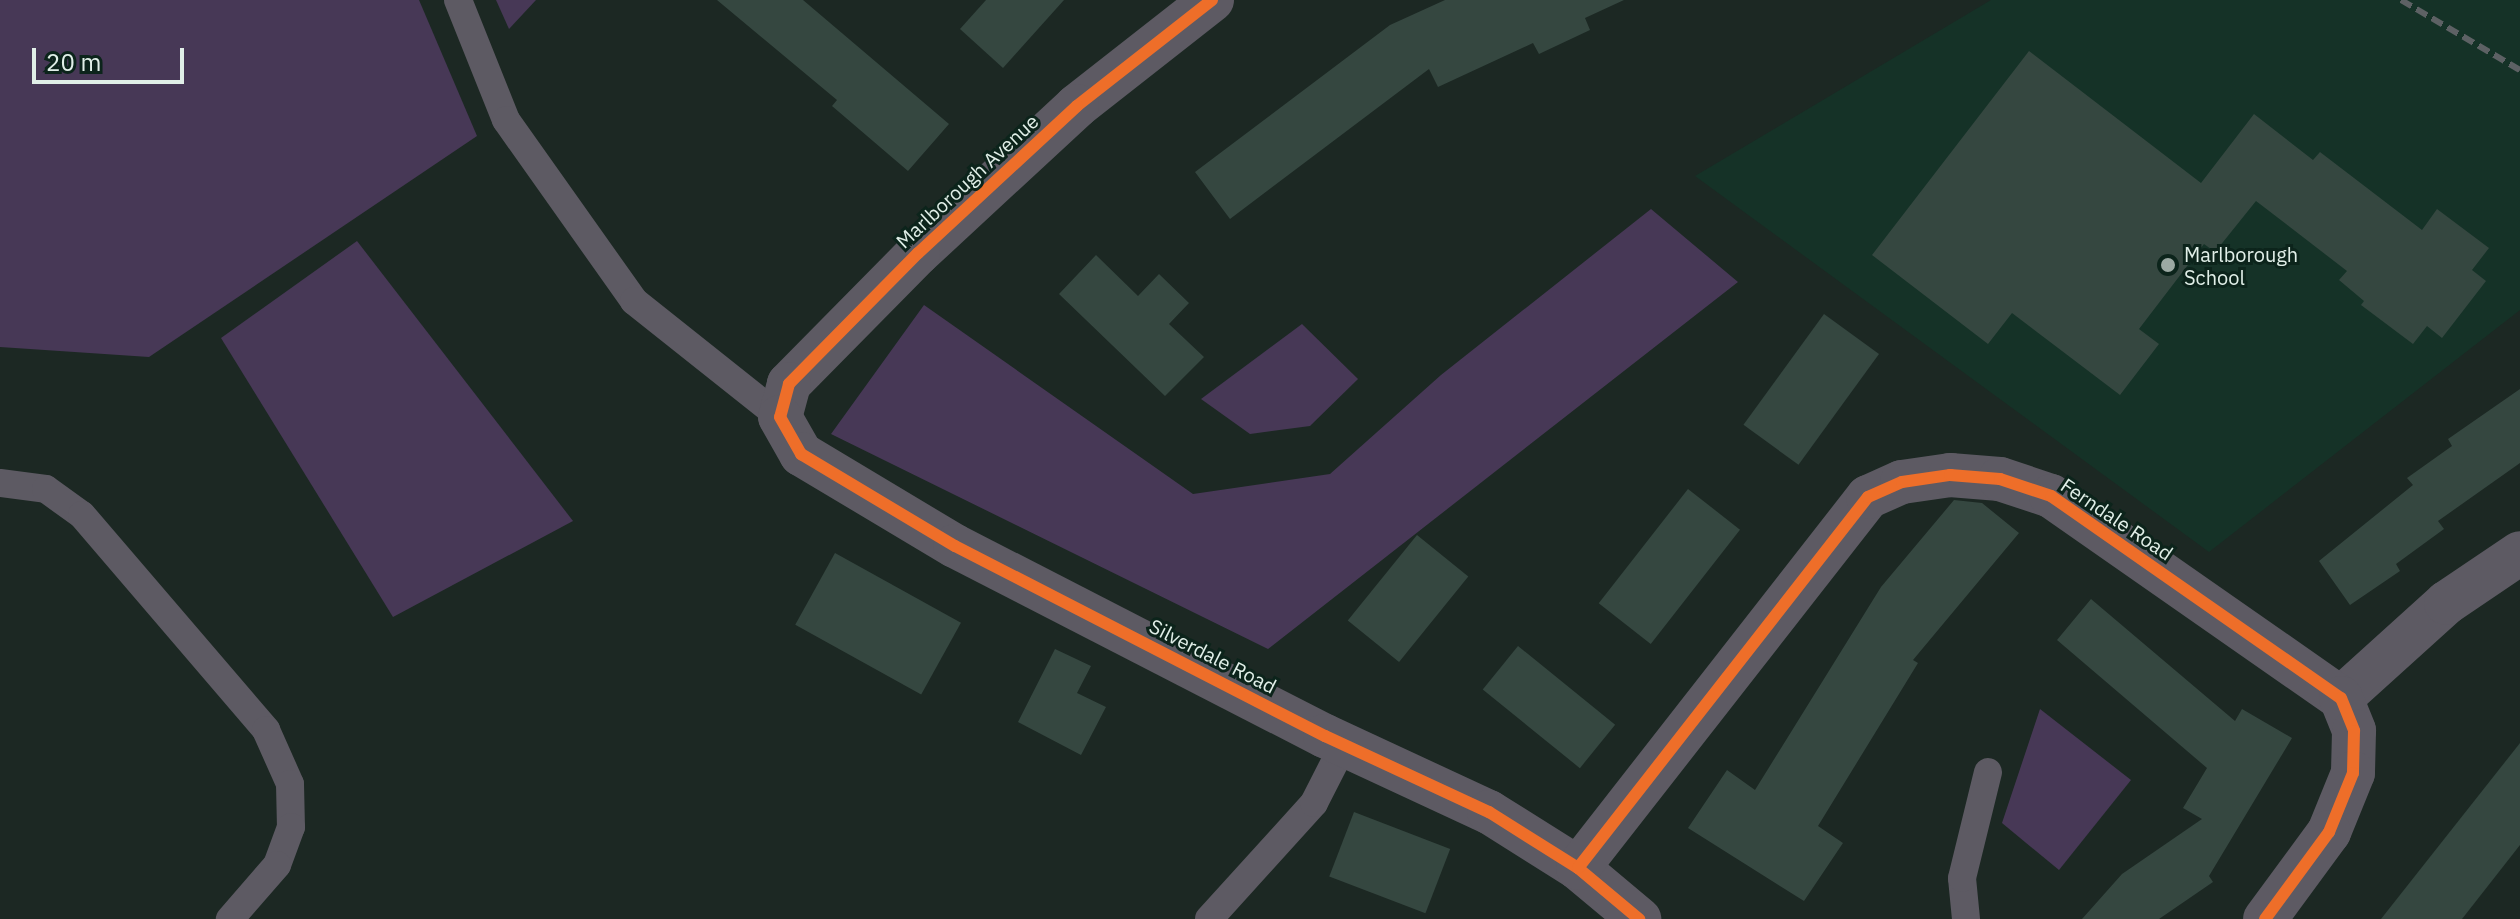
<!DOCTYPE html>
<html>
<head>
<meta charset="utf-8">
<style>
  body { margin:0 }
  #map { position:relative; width:2520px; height:919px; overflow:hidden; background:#1c2823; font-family:"IBM Plex Sans",sans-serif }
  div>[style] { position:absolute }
  .built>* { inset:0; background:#153227 }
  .green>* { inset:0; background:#473856 }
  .building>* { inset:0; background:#354740; transform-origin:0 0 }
  .lane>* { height:28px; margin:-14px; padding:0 14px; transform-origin:14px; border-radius:14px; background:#5d5a63 }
  .street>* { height:44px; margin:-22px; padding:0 22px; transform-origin:22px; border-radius:22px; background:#5d5a63 }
  .rail>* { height:6px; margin-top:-3px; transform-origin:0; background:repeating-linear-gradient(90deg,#5d6164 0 12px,transparent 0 18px) }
  .cycleway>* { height:12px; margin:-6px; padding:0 6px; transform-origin:6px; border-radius:6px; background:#ee6e29 }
  .dots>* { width:22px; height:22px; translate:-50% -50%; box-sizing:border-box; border:4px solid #0c241b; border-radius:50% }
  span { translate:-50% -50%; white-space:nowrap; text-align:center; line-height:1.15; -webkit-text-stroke:6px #0c241b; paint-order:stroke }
  .street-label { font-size:20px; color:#e1efe8 }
  .poi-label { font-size:20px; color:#e1efe8 }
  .left { translate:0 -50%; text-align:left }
  .scale { position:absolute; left:32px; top:48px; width:152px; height:36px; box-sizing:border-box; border:4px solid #e1efe8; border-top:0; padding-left:10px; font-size:24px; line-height:28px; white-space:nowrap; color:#e1efe8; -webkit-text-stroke:6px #0c241b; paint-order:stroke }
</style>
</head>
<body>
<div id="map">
  <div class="built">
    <div style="clip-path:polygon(1991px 0,2520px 0,2520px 310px,2209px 552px,1695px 176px)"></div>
  </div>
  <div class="green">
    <div style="clip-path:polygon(0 0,419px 0,477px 136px,149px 357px,0 347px)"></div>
    <div style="clip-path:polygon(496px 0,536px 0,509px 29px)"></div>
    <div style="clip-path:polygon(1651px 209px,1738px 282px,1268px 649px,831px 434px,924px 305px,1193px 494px,1330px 474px,1441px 375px)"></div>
    <div style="clip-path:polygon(357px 241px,573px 521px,393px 617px,221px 338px)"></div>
    <div style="clip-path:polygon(1302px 324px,1358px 379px,1310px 426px,1250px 434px,1201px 399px)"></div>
    <div style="clip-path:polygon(2040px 709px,2131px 780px,2059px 870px,2002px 823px)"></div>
  </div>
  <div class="building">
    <div style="clip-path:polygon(717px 0,803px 0,949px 124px,908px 171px,832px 106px,837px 100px)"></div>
    <div style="clip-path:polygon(986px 0,1064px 0,1003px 68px,960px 29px)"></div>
    <div style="clip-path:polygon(1445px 0,1624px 0,1585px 18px,1590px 30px,1539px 54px,1533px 43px,1438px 87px,1429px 69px,1230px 219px,1195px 172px,1390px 25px)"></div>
    <div style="clip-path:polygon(2029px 51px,2201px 183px,2254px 114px,2313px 160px,2320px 152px,2422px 230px,2437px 209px,2489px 248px,2472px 270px,2486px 281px,2442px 338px,2427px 326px,2413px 344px,2361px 305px,2364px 301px,2339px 280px,2347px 271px,2256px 201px,2215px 252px,2204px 244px,2139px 329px,2159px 344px,2120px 395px,2012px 313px,1988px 344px,1872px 255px)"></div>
    <div style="clip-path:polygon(1096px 255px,1138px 296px,1159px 274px,1189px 303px,1169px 324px,1204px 357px,1165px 396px,1059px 294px)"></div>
    <div style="left:1824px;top:314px;width:68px;height:137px;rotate:36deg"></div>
    <div style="clip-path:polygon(2520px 389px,2520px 463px,2438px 521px,2444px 529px,2396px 564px,2400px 571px,2350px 605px,2319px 561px,2413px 485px,2407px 478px,2452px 446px,2448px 439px)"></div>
    <div style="left:1688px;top:489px;width:66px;height:145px;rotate:38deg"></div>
    <div style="clip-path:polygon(1954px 500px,1982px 503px,2019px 533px,1913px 660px,1918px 663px,1818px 826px,1843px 843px,1804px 901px,1688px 828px,1727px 770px,1755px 790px,1881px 587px)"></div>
    <div style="left:1417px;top:535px;width:66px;height:110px;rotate:39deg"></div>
    <div style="left:835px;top:553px;width:144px;height:82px;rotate:29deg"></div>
    <div style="clip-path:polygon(2091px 599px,2235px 721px,2242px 709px,2292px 738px,2209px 876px,2213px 882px,2159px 919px,2082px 919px,2122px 874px,2202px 819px,2183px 808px,2207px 768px,2057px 640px)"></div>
    <div style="left:1518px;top:646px;width:125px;height:56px;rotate:39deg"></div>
    <div style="clip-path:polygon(1055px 649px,1091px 666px,1077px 693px,1106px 707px,1081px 755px,1018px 722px)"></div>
    <div style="clip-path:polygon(2520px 743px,2520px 845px,2462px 919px,2381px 919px)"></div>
    <div style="left:1354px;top:812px;width:103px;height:69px;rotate:21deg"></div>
  </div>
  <div class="lane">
    <div style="left:458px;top:0;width:129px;rotate:68.2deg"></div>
    <div style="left:506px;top:120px;width:222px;rotate:54.7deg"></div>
    <div style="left:634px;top:301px;width:186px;rotate:38.5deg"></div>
    <div style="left:0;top:483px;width:46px;rotate:7.4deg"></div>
    <div style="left:46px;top:489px;width:44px;rotate:35.8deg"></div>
    <div style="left:82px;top:515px;width:283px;rotate:49.4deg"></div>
    <div style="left:266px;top:730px;width:59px;rotate:66deg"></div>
    <div style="left:290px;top:784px;width:43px;rotate:88.7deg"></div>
    <div style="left:291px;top:827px;width:40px;rotate:110.2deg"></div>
    <div style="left:277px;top:865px;width:72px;rotate:131deg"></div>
    <div style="left:1209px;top:919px;width:156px;rotate:-47.8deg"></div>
    <div style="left:1314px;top:803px;width:66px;rotate:-63deg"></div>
    <div style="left:1966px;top:919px;width:41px;rotate:-95.6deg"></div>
    <div style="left:1962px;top:878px;width:109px;rotate:-76.2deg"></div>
  </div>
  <div class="street">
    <div style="left:1212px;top:0;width:172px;rotate:141.9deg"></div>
    <div style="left:1077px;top:106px;width:217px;rotate:137.2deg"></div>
    <div style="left:918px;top:253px;width:184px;rotate:134.6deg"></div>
    <div style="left:789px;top:384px;width:34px;rotate:105deg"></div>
    <div style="left:780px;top:417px;width:43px;rotate:60.4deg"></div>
    <div style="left:801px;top:454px;width:179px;rotate:30.9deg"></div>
    <div style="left:955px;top:546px;width:416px;rotate:27.2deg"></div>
    <div style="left:1325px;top:736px;width:181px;rotate:24.9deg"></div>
    <div style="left:1489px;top:812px;width:105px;rotate:32.2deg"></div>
    <div style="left:1578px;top:868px;width:80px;rotate:39.9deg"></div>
    <div style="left:2341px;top:698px;width:142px;rotate:-42.1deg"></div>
    <div style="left:2446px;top:603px;width:89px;rotate:-34deg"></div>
    <div style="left:1578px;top:868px;width:471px;rotate:-52deg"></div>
    <div style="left:1868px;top:497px;width:37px;rotate:-24deg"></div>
    <div style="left:1902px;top:482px;width:49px;rotate:-8.3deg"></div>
    <div style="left:1950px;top:475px;width:50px;rotate:4.6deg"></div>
    <div style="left:2000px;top:479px;width:54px;rotate:18.4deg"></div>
    <div style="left:2051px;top:496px;width:353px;rotate:34.9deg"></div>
    <div style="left:2341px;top:698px;width:35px;rotate:68deg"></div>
    <div style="left:2354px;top:731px;width:42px;rotate:91.4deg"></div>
    <div style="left:2353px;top:773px;width:64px;rotate:112.1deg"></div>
    <div style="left:2329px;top:832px;width:108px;rotate:126.3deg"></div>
  </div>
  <div class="rail">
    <div style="left:2401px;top:0;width:138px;rotate:30.5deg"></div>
  </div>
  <div class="cycleway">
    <div style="left:1212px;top:0;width:172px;rotate:141.9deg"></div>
    <div style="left:1077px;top:106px;width:217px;rotate:137.2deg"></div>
    <div style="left:918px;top:253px;width:184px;rotate:134.6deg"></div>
    <div style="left:789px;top:384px;width:34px;rotate:105deg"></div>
    <div style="left:780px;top:417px;width:43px;rotate:60.4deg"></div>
    <div style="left:801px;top:454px;width:179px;rotate:30.9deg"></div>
    <div style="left:955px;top:546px;width:416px;rotate:27.2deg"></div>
    <div style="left:1325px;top:736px;width:181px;rotate:24.9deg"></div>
    <div style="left:1489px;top:812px;width:105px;rotate:32.2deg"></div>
    <div style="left:1578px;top:868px;width:80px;rotate:39.9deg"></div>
    <div style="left:1578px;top:868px;width:471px;rotate:-52deg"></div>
    <div style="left:1868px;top:497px;width:37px;rotate:-24deg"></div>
    <div style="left:1902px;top:482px;width:49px;rotate:-8.3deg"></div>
    <div style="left:1950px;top:475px;width:50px;rotate:4.6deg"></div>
    <div style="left:2000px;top:479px;width:54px;rotate:18.4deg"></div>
    <div style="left:2051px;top:496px;width:353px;rotate:34.9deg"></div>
    <div style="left:2341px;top:698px;width:35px;rotate:68deg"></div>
    <div style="left:2354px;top:731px;width:42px;rotate:91.4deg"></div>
    <div style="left:2353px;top:773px;width:64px;rotate:112.1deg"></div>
    <div style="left:2329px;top:832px;width:108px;rotate:126.3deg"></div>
  </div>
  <div class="dots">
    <div style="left:2168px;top:265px;background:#9ca9a3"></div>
  </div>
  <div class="street-label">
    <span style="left:967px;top:181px;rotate:-43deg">Marlborough Avenue</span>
    <span style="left:2117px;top:519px;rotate:34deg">Ferndale Road</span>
    <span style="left:1213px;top:656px;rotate:27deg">Silverdale Road</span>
  </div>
  <div class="poi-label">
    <span class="left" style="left:2184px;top:266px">Marlborough<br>School</span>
  </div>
  <div class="scale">20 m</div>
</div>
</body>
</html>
